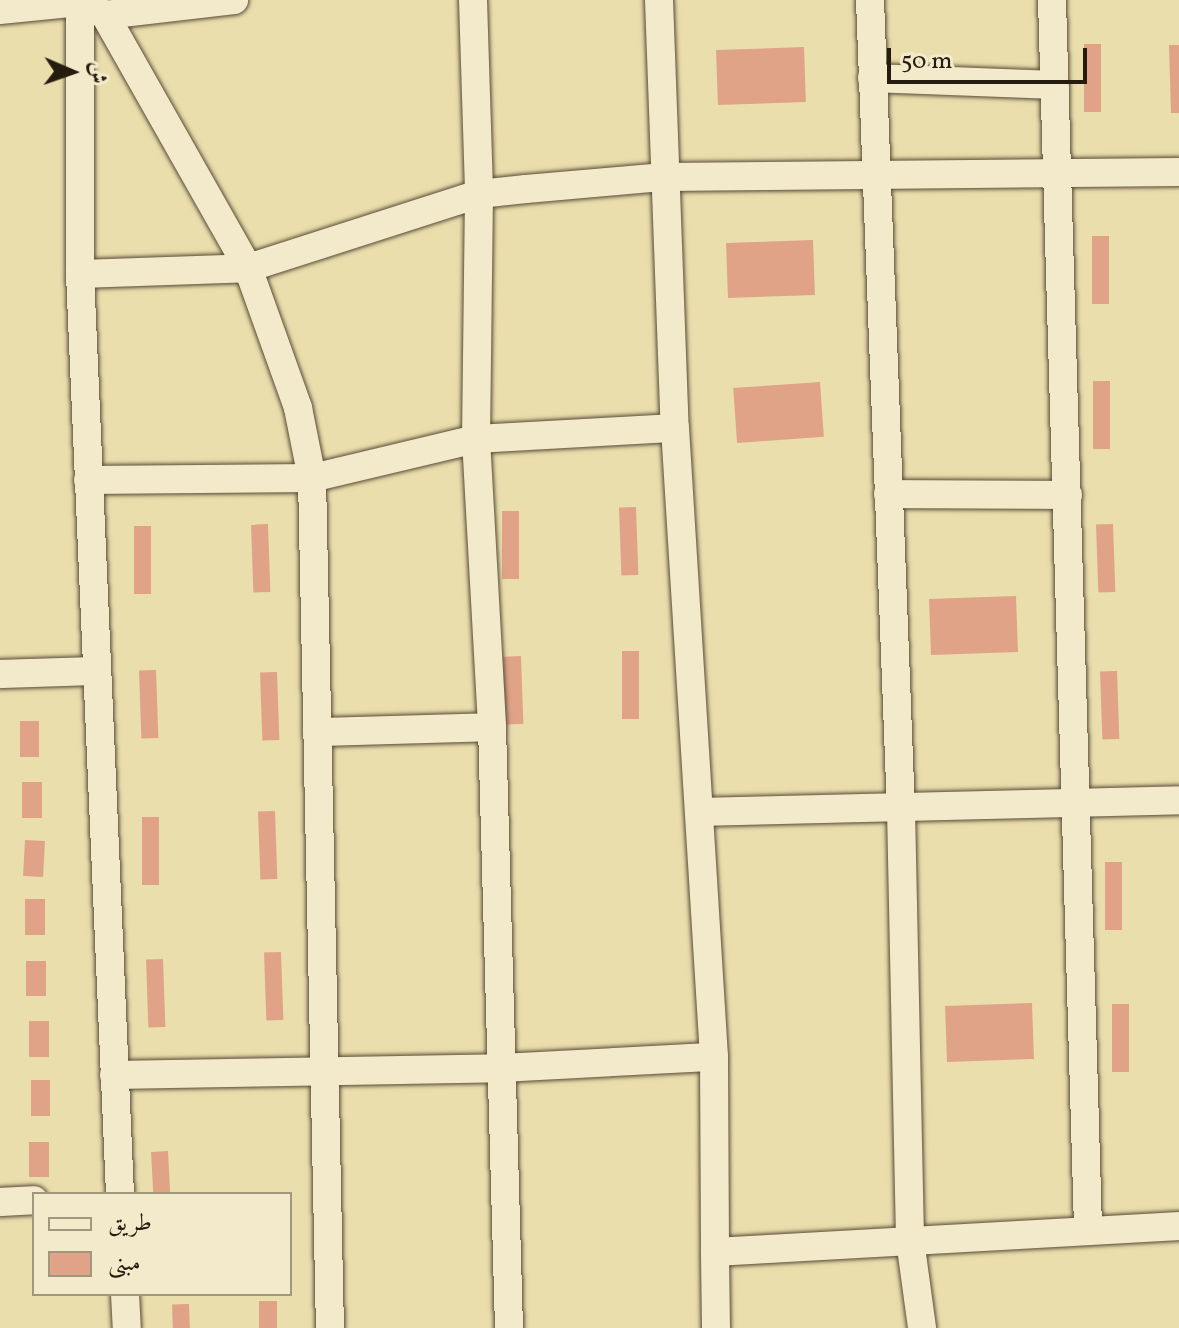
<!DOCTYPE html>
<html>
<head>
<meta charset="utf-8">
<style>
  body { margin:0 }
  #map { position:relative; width:1179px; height:1328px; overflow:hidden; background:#ebdead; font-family:Vollkorn,Amiri,serif }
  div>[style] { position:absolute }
  .building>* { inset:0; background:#e0a387; transform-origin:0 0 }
  .roads { filter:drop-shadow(0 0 2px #574c36) drop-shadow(0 0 2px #574c36) }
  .minor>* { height:28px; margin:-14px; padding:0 14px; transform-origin:14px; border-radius:14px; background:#f2eaca }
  span { translate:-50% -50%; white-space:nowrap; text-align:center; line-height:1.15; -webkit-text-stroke:6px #f2eaca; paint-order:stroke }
  .legend { position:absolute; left:32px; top:1192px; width:260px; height:104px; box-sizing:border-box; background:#f2eaca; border:2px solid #a0977f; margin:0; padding:10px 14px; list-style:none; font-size:24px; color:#261b0f }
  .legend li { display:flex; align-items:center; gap:16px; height:40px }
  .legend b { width:40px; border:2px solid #a0977f }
  .north { position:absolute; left:32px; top:32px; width:80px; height:80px; -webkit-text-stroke:6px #f2eaca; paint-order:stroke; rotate:92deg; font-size:22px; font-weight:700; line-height:32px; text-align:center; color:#261b0f }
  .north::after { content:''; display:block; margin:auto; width:28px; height:36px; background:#261b0f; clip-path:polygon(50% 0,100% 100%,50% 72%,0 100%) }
  .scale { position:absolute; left:887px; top:48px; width:200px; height:36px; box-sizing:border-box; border:4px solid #261b0f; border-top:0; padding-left:10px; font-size:24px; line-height:28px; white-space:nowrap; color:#261b0f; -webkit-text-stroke:6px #f2eaca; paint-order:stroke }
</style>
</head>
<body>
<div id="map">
  <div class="building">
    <div style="left:1084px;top:44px;width:17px;height:68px"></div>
    <div style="clip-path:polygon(1169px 45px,1179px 45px,1179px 113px,1171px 113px)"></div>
    <div style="left:804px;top:47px;width:55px;height:88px;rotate:88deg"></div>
    <div style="left:1092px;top:236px;width:17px;height:68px"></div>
    <div style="left:813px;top:240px;width:55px;height:87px;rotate:88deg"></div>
    <div style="left:1093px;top:381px;width:17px;height:68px"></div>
    <div style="left:820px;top:382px;width:55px;height:87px;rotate:86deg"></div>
    <div style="left:636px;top:507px;width:68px;height:17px;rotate:88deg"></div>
    <div style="left:502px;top:511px;width:17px;height:68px"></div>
    <div style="left:268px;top:524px;width:68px;height:17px;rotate:88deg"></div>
    <div style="left:1113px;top:524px;width:68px;height:17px;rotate:88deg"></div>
    <div style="left:134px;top:526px;width:17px;height:68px"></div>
    <div style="left:1016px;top:596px;width:56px;height:87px;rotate:88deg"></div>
    <div style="left:622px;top:651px;width:17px;height:68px"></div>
    <div style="left:521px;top:656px;width:68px;height:18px;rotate:88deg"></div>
    <div style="left:156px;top:670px;width:68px;height:17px;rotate:88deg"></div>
    <div style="left:1117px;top:671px;width:68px;height:17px;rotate:88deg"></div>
    <div style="left:277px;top:672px;width:68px;height:17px;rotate:88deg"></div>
    <div style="left:20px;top:721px;width:19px;height:36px"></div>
    <div style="left:22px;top:782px;width:20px;height:36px"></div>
    <div style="left:275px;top:811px;width:68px;height:17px;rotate:88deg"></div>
    <div style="left:142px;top:817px;width:17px;height:68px"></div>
    <div style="left:25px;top:840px;width:20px;height:36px;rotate:3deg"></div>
    <div style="left:1105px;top:862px;width:17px;height:68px"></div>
    <div style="left:25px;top:899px;width:20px;height:36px"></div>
    <div style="left:281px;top:952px;width:68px;height:17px;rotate:88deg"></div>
    <div style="left:163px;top:959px;width:68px;height:17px;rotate:88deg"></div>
    <div style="left:26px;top:961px;width:20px;height:35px"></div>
    <div style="left:1032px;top:1003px;width:56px;height:87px;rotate:88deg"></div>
    <div style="left:1112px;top:1004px;width:17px;height:68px"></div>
    <div style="left:29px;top:1021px;width:20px;height:36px"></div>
    <div style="left:31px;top:1080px;width:19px;height:36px"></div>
    <div style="left:29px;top:1142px;width:20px;height:35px"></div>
    <div style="left:168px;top:1151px;width:43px;height:17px;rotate:87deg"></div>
    <div style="left:259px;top:1301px;width:18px;height:27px"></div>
    <div style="left:189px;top:1304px;width:24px;height:17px;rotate:88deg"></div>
  </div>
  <div class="roads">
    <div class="minor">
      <div style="left:80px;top:0;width:274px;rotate:90deg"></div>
      <div style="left:80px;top:274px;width:921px;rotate:87.51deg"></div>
      <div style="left:473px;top:0;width:194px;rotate:88.2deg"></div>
      <div style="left:479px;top:194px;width:245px;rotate:90.7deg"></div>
      <div style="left:476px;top:439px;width:288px;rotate:86.8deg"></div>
      <div style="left:492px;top:727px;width:601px;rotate:88.38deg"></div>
      <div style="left:659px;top:0;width:428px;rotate:87.9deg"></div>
      <div style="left:675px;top:428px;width:630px;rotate:86.45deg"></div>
      <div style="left:714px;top:1057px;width:195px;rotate:89.7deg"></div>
      <div style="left:870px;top:0;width:810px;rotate:87.81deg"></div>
      <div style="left:901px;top:809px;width:431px;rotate:88.8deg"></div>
      <div style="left:910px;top:1240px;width:89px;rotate:82.2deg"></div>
      <div style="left:1052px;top:0;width:1230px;rotate:88.32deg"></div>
      <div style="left:0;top:10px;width:80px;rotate:-5.7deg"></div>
      <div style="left:80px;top:2px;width:28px;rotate:27deg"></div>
      <div style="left:105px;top:15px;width:291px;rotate:60.5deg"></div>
      <div style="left:248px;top:268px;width:149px;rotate:70.3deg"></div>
      <div style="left:298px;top:408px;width:71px;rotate:78.7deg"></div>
      <div style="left:312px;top:478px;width:850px;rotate:88.79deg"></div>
      <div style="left:105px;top:15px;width:130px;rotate:-6.6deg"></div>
      <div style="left:872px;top:78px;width:183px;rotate:2.2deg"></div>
      <div style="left:80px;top:274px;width:168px;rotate:-2deg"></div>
      <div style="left:248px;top:268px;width:243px;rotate:-17.8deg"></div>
      <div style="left:479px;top:194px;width:47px;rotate:-6.1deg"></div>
      <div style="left:526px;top:189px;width:139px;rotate:-5deg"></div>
      <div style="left:664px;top:177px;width:515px;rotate:-0.56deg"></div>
      <div style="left:88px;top:480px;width:224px;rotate:-0.5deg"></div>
      <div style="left:312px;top:478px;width:169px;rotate:-13.4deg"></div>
      <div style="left:476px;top:439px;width:199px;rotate:-3.2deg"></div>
      <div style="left:888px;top:494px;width:180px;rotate:0.3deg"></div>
      <div style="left:0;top:674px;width:96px;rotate:-1.8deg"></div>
      <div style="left:317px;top:732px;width:175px;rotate:-1.6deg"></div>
      <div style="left:702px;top:812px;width:477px;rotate:-1.4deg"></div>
      <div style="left:114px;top:1075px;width:387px;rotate:-1deg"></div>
      <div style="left:501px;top:1068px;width:213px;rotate:-3deg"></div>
      <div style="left:0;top:1202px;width:34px;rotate:-3deg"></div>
      <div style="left:125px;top:1294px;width:34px;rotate:87deg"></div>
      <div style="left:716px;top:1328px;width:76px;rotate:-90.8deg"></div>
      <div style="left:715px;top:1252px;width:465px;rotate:-3.2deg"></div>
    </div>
  </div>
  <ul class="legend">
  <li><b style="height:10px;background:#f2eaca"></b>طريق</li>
  <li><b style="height:22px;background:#e0a387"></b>مبنى</li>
  </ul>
  <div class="north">ش</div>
  <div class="scale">50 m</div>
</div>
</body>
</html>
